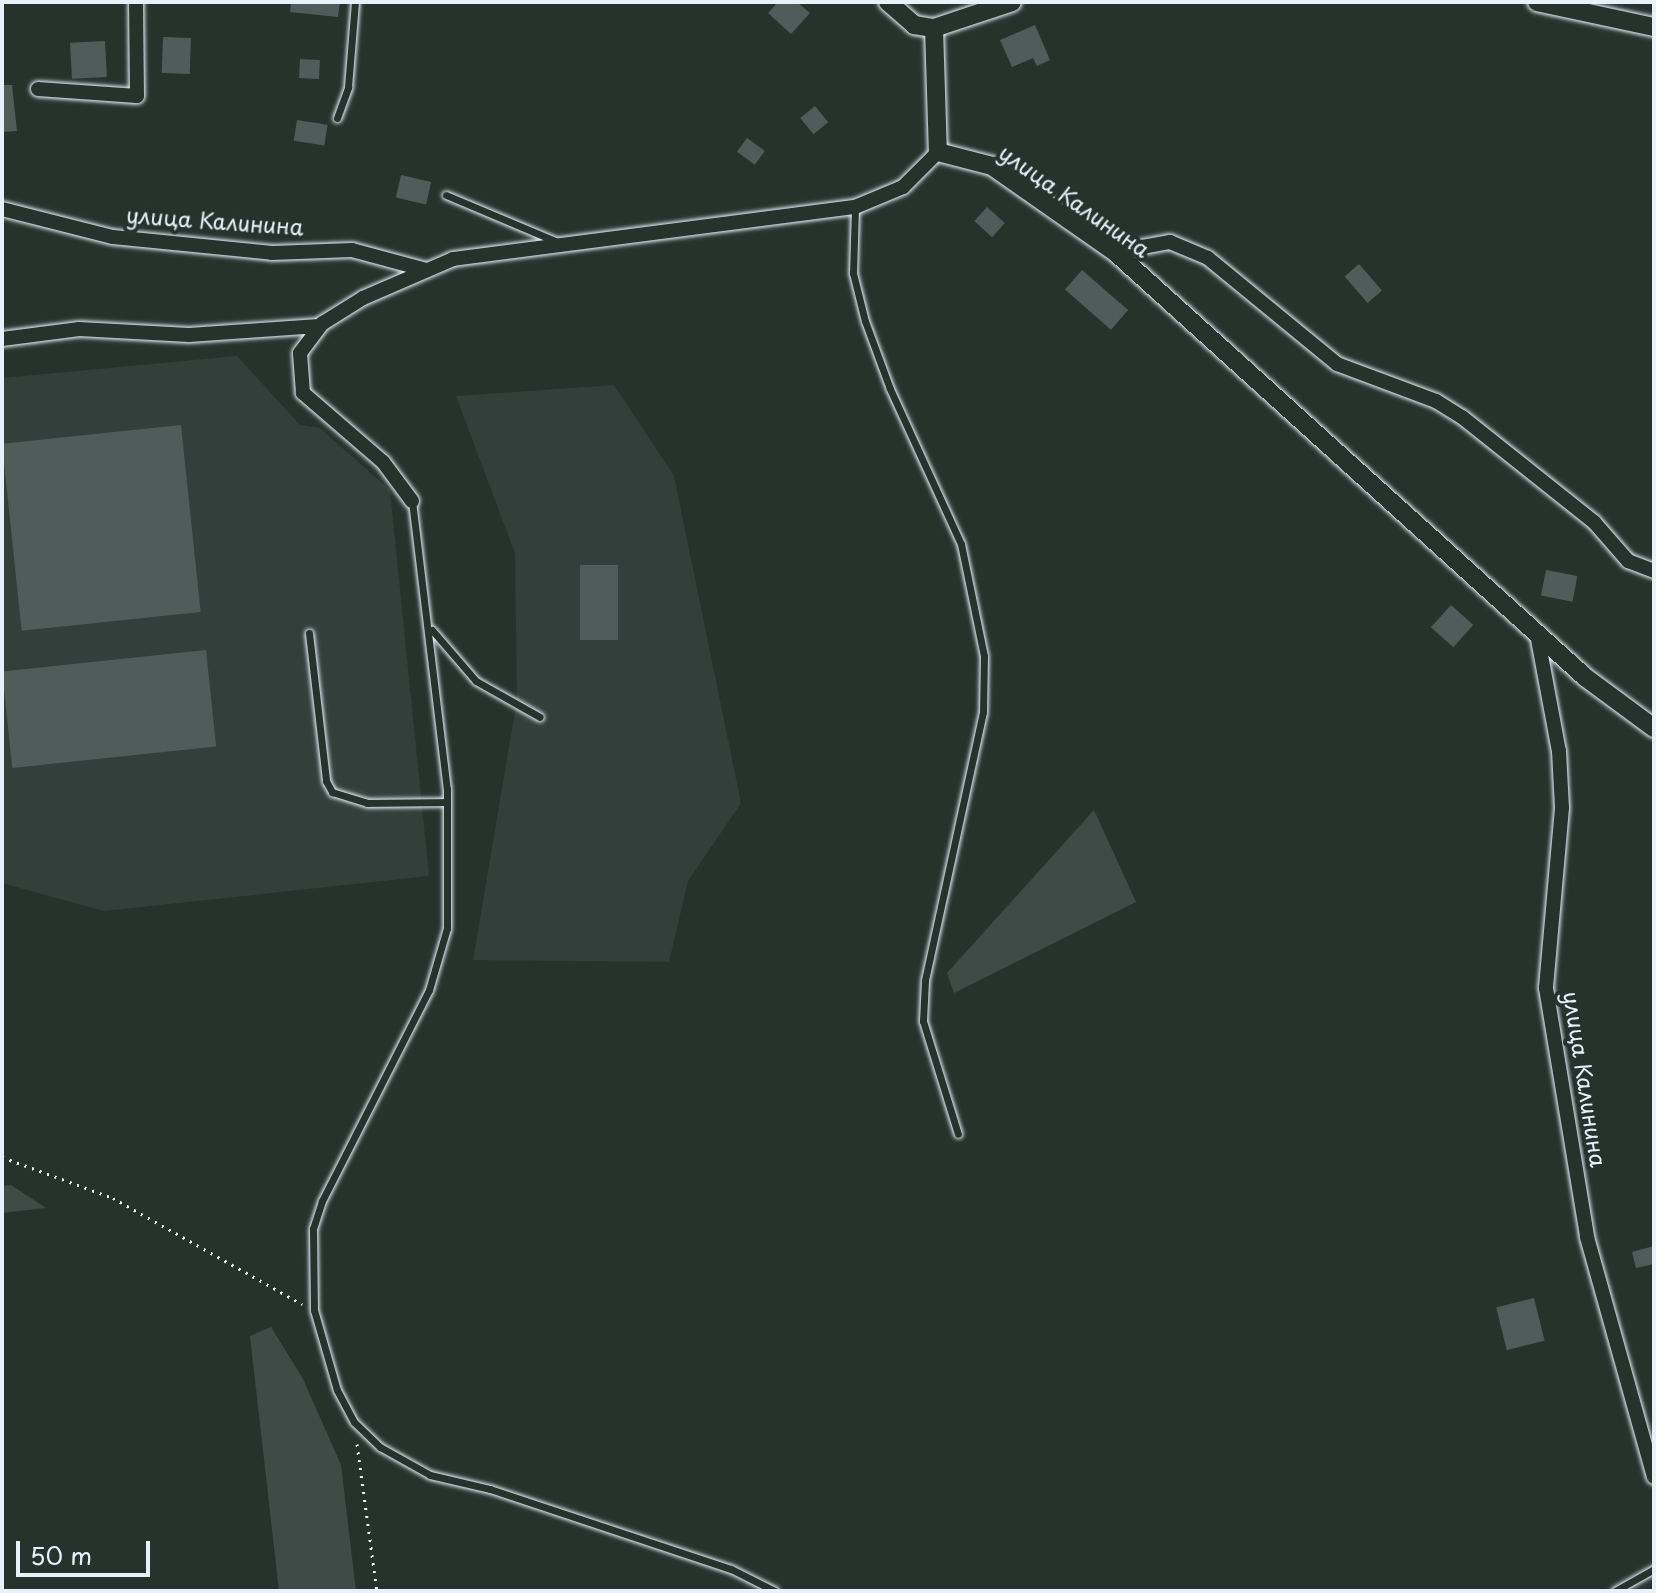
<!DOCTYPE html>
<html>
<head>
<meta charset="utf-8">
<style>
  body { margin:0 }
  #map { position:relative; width:1656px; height:1593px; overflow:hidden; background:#26332d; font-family:"Playpen Sans",sans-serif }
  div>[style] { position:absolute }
  .built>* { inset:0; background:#333f3a }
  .green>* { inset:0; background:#3e4b47 }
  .building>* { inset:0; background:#505c59; transform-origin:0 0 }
  .path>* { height:3px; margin-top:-1.5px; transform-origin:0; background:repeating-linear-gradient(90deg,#e8f1f8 0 2px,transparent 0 8px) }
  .roads { filter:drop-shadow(0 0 2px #e8f1f8) drop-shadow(0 0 2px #e8f1f8) }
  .service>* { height:7px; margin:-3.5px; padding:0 3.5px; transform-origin:3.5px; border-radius:3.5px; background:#26332d }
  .minor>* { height:14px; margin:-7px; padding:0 7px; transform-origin:7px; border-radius:7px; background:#26332d }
  .tertiary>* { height:18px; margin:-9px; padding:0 9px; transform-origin:9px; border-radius:9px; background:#26332d }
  span { translate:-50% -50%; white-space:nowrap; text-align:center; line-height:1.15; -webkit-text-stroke:8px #26332d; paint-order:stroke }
  .street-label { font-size:22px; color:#e8f1f8 }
  .frame { position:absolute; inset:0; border:4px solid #e8f1f8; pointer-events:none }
  .scale { position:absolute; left:16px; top:1541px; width:134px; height:36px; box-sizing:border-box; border:4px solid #e8f1f8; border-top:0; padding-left:10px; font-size:24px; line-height:28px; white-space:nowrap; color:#e8f1f8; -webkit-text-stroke:6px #26332d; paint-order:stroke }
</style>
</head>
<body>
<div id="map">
  <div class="built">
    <div style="clip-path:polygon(237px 356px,300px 425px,320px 428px,390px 490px,429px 876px,104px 911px,2px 883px,2px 378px)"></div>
    <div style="clip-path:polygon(614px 385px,674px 476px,741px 803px,688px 881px,669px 962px,473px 960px,517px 700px,515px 553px,456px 396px)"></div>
  </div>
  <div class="green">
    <div style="clip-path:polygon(1094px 810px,1136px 902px,954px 993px,947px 973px)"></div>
    <div style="clip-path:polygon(11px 1185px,46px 1208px,2px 1213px,2px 1186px)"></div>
    <div style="clip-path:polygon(271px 1327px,303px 1379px,341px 1465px,356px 1591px,279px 1591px,250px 1336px)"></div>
  </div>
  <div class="building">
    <div style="clip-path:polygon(291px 2px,340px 2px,338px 17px,290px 12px)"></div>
    <div style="clip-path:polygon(778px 2px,797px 2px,810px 13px,791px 34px,768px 13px)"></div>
    <div style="clip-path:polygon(1035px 25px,1050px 60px,1037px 66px,1033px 58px,1012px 67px,1000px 40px)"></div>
    <div style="left:163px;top:37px;width:28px;height:36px;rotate:2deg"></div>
    <div style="left:105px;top:41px;width:36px;height:35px;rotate:87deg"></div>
    <div style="left:300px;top:59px;width:20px;height:19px;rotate:3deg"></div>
    <div style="clip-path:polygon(2px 85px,12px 85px,17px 131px,2px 132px)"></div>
    <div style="left:815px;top:106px;width:21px;height:19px;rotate:51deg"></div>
    <div style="left:297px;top:120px;width:31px;height:21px;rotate:9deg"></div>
    <div style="left:747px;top:138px;width:22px;height:17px;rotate:36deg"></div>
    <div style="left:401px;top:175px;width:31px;height:23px;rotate:13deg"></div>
    <div style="left:987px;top:207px;width:24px;height:19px;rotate:42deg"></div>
    <div style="left:1359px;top:264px;width:35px;height:19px;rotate:49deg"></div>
    <div style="left:1082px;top:270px;width:61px;height:26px;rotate:41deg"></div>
    <div style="left:181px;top:425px;width:188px;height:180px;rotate:84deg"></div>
    <div style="left:580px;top:565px;width:38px;height:75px"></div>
    <div style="left:1546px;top:570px;width:32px;height:26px;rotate:11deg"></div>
    <div style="left:1451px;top:605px;width:30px;height:30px;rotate:42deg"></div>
    <div style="left:206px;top:650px;width:97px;height:205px;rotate:84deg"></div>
    <div style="clip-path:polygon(1654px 1246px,1654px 1264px,1636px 1268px,1632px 1252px)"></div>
    <div style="left:1534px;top:1298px;width:44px;height:39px;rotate:76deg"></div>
  </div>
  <div class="path">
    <div style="left:2px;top:1157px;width:118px;rotate:20.3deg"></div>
    <div style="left:113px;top:1198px;width:217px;rotate:29.3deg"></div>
    <div style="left:357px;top:1444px;width:148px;rotate:82.3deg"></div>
  </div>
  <div class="roads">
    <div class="service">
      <div style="left:337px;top:118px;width:33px;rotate:-70deg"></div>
      <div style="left:348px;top:87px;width:85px;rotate:-85.3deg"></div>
      <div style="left:446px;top:195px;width:124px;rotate:22.8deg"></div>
      <div style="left:855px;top:207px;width:66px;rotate:91.7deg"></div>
      <div style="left:853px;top:273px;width:49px;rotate:76deg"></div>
      <div style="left:865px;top:321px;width:72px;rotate:69.8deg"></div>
      <div style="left:890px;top:389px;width:170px;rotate:65.4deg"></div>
      <div style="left:961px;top:544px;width:114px;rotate:78.4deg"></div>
      <div style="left:984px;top:656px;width:56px;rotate:91deg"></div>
      <div style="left:983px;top:712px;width:275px;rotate:102.2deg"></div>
      <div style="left:925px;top:981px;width:40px;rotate:92.9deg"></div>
      <div style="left:923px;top:1021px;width:118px;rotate:72.8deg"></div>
      <div style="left:412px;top:501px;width:290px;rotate:83.1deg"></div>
      <div style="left:447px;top:789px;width:139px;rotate:90deg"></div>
      <div style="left:447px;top:928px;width:65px;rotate:106.2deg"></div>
      <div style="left:429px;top:990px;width:237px;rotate:116.9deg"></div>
      <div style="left:322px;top:1201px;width:29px;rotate:108deg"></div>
      <div style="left:313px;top:1229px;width:81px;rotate:89.3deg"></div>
      <div style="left:314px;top:1310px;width:83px;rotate:74deg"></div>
      <div style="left:337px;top:1390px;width:36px;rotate:62deg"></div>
      <div style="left:354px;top:1422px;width:36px;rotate:44deg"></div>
      <div style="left:380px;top:1447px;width:57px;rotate:29.2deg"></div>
      <div style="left:430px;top:1475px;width:62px;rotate:13.1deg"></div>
      <div style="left:490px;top:1489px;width:254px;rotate:18.4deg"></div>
      <div style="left:731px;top:1569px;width:49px;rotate:26.6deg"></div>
      <div style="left:432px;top:630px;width:67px;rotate:49.2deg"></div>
      <div style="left:476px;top:681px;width:73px;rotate:29.4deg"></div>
      <div style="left:309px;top:633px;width:149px;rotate:83.4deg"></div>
      <div style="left:326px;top:781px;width:13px;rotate:61deg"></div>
      <div style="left:332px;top:792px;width:37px;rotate:17deg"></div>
      <div style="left:367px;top:803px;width:80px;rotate:-0.7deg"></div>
      <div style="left:1615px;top:1591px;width:45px;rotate:-29.4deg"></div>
    </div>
    <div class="minor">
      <div style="left:38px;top:89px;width:99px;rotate:4deg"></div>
      <div style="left:137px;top:96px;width:94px;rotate:-90.6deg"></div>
      <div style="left:2px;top:209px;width:114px;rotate:14.2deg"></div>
      <div style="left:113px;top:237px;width:160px;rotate:5.7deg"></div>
      <div style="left:272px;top:253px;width:80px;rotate:-2.1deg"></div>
      <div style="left:352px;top:250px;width:77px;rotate:15.1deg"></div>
      <div style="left:1115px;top:252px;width:56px;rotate:-10.3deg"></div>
      <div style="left:1170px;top:242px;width:41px;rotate:22.8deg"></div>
      <div style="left:1208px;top:258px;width:167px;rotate:39.4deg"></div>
      <div style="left:1337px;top:364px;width:106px;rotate:20.5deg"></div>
      <div style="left:1436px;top:401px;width:31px;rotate:32deg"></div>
      <div style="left:1462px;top:417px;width:169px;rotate:38.5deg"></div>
      <div style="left:1594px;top:522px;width:52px;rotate:48.9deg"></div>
      <div style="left:1628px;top:561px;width:28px;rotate:21deg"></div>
      <div style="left:2px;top:339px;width:78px;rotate:-7.4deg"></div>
      <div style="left:79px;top:329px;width:110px;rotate:3.1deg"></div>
      <div style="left:189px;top:335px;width:130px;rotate:-4deg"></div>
      <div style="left:412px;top:501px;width:49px;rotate:-126.6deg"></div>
      <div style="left:383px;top:462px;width:106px;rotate:-139.2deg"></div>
      <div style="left:303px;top:393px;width:40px;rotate:-94.3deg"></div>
      <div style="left:300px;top:353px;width:38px;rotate:-53deg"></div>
      <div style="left:323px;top:323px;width:47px;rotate:-32deg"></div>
      <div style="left:363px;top:298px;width:98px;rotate:-23.4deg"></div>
      <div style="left:453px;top:259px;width:405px;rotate:-7.4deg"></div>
      <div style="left:855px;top:207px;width:52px;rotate:-22.6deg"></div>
      <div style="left:903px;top:187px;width:49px;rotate:-45deg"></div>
      <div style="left:1537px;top:634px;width:119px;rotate:79.4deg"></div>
      <div style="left:1559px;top:751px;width:57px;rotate:87deg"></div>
      <div style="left:1562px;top:808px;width:181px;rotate:95.1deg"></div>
      <div style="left:1546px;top:988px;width:252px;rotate:80.6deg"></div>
      <div style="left:1587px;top:1237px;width:249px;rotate:74.4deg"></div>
    </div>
    <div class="tertiary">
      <div style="left:888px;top:2px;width:35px;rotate:41deg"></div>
      <div style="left:914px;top:25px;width:20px;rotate:9deg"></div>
      <div style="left:934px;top:28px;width:82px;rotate:-18.4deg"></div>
      <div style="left:1537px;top:2px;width:120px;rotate:12.1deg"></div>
      <div style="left:934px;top:28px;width:124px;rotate:88.2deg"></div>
      <div style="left:938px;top:152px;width:56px;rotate:14.5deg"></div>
      <div style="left:992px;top:166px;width:150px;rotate:35deg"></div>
      <div style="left:1115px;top:252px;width:634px;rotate:42.12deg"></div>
      <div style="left:1585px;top:677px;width:86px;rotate:36.5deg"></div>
    </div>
  </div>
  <div class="street-label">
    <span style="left:1075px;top:200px;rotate:35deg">улица Калинина</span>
    <span style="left:215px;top:220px;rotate:4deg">улица Калинина</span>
    <span style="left:1586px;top:1079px;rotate:81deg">улица Калинина</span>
  </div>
  <div class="frame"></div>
  <div class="scale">50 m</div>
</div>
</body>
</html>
